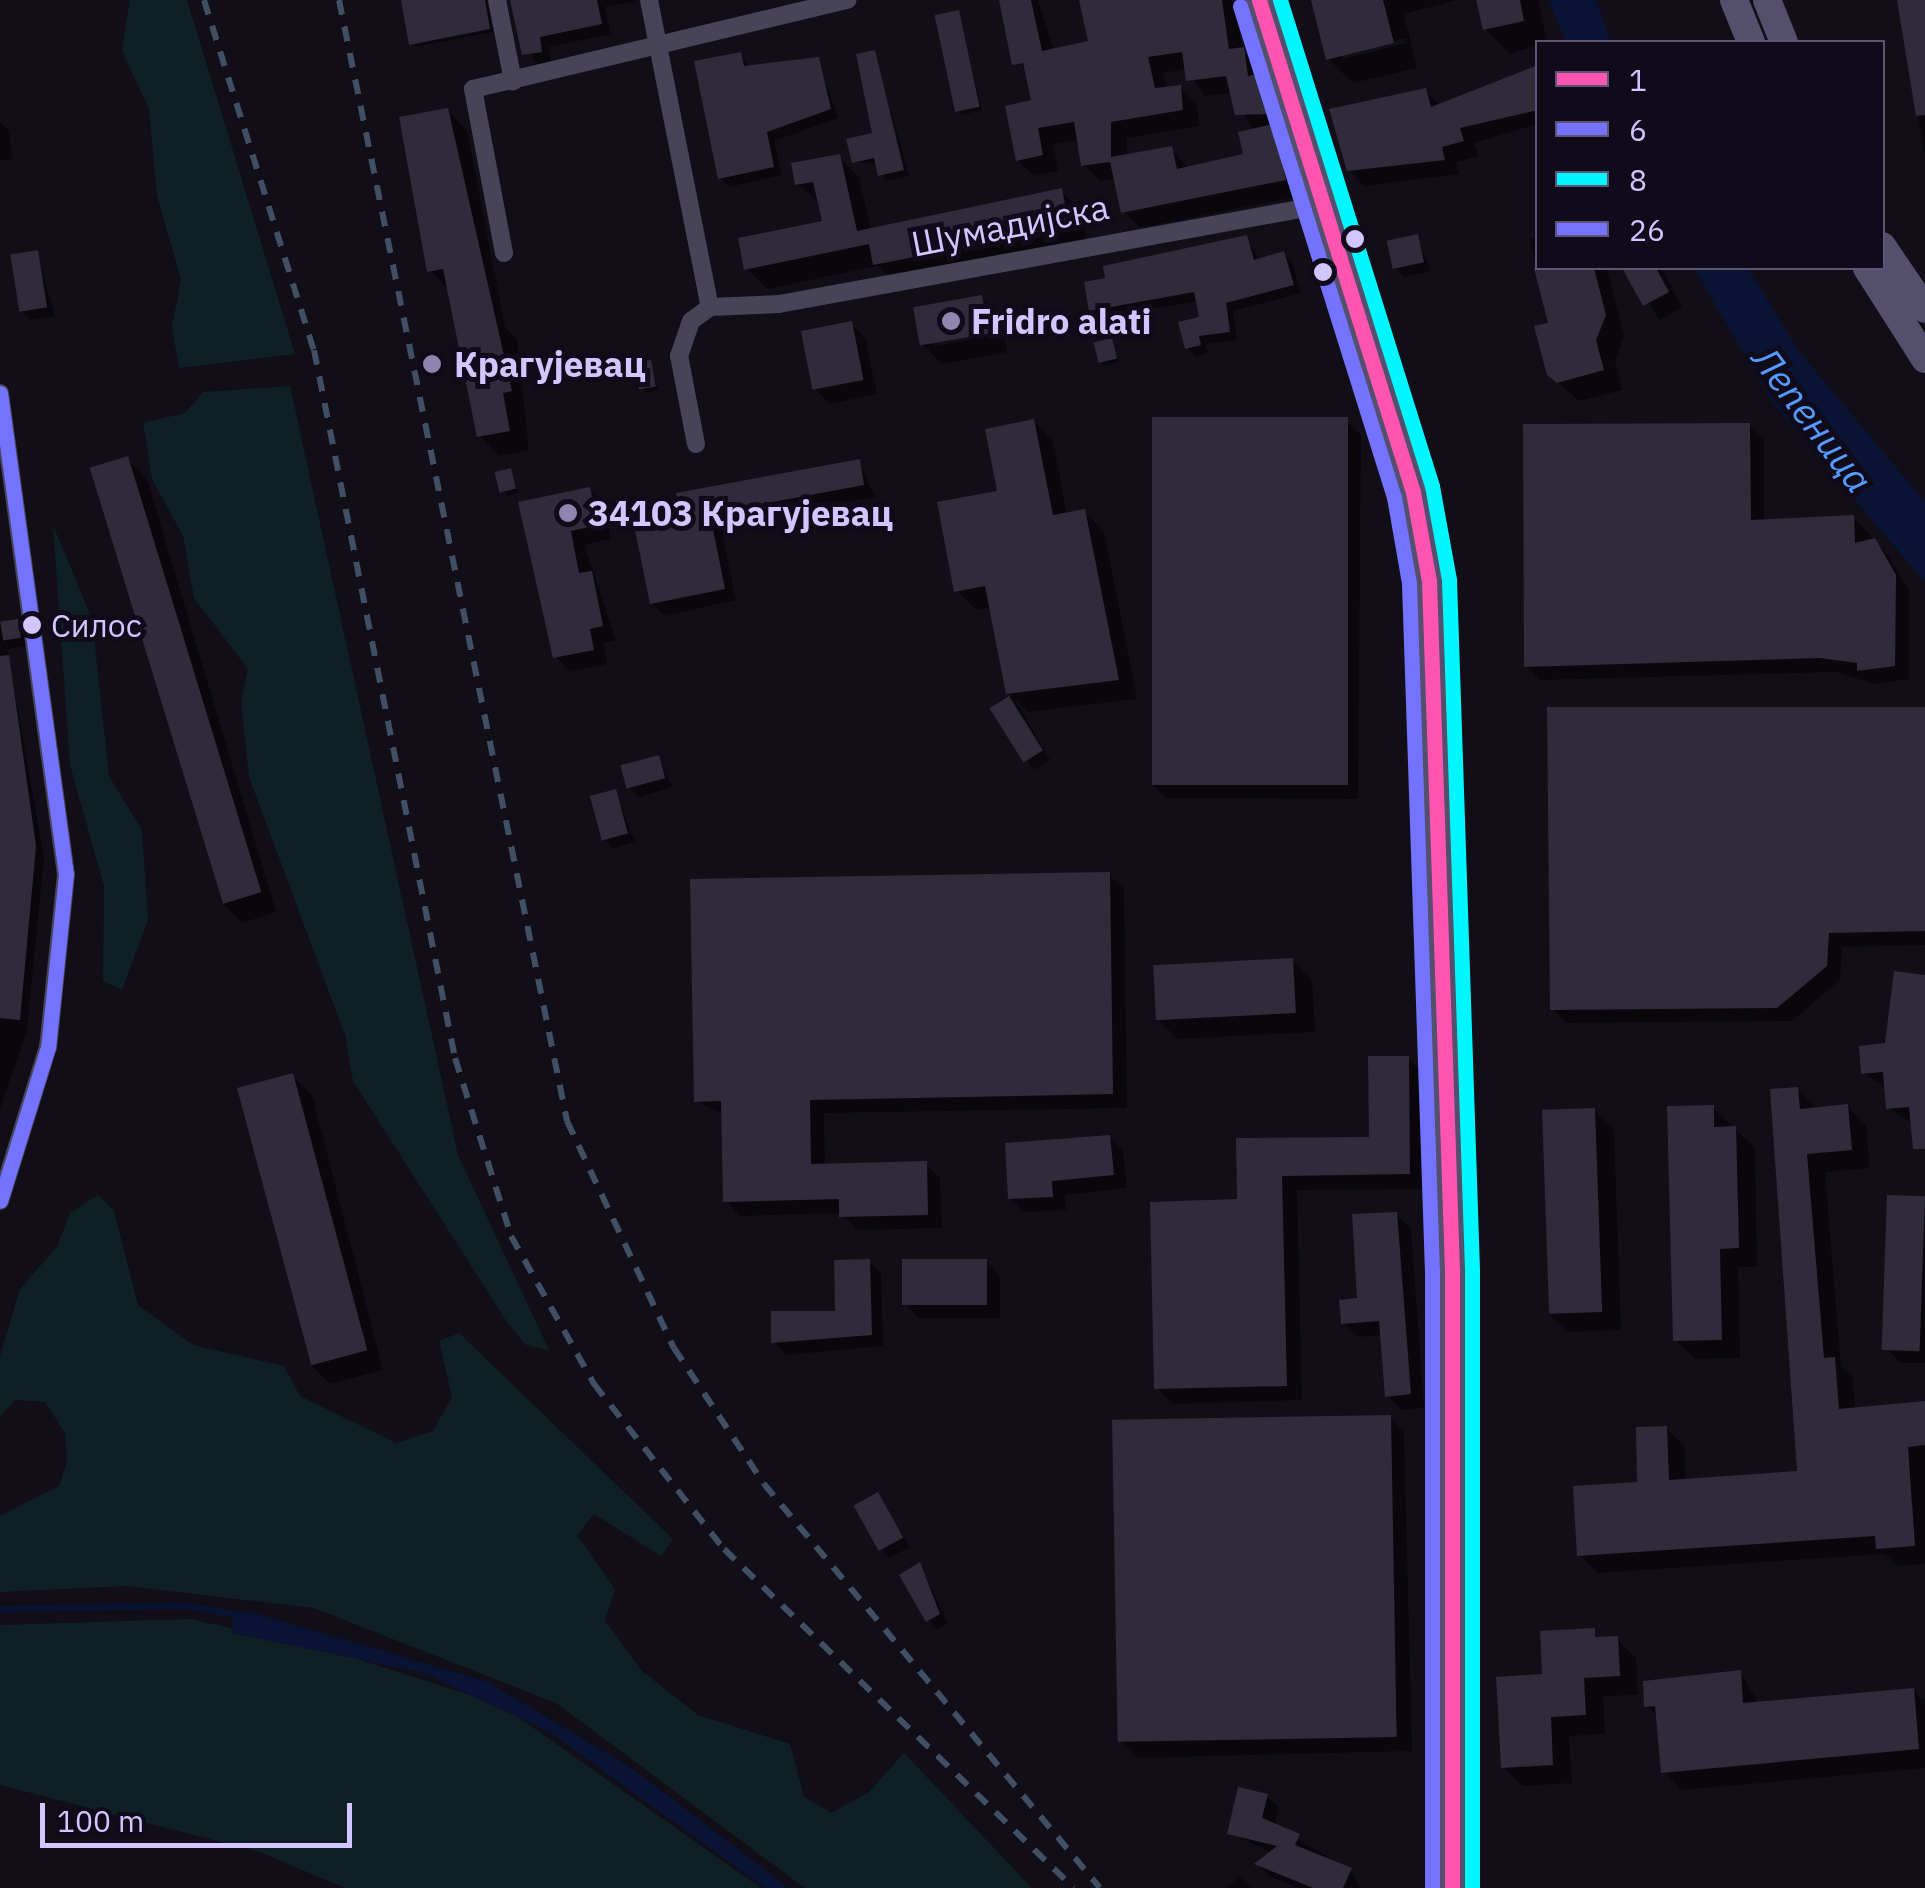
<!DOCTYPE html>
<html>
<head>
<meta charset="utf-8">
<style>
  body { margin:0 }
  #map { position:relative; width:1925px; height:1888px; overflow:hidden; background:#110e18; font-family:"IBM Plex Sans",sans-serif }
  div>[style] { position:absolute }
  .green>* { inset:0; background:#0e2023 }
  .water>* { inset:0; background:#091334 }
  .shadow>* { inset:0; background:#0007 }
  .stream>* { height:6px; margin:-3px; padding:0 3px; transform-origin:3px; border-radius:3px; background:#091334 }
  .building>* { inset:0; background:#2f2b3b; transform-origin:0 0 }
  .street>* { height:18px; margin:-9px; padding:0 9px; transform-origin:9px; border-radius:9px; background:#474359 }
  .secondary>* { height:28px; margin:-14px; padding:0 14px; transform-origin:14px; border-radius:14px; background:#544f6d }
  .rail>* { height:6px; margin-top:-3px; transform-origin:0; background:repeating-linear-gradient(90deg,#404f63 0 15px,transparent 0 27px) }
  .bus-1>* { height:15px; margin:-7.5px; padding:0 7.5px; transform-origin:7.5px; border-radius:7.5px; background:#ff54af }
  .bus-2>* { height:15px; margin:-7.5px; padding:0 7.5px; transform-origin:7.5px; border-radius:7.5px; background:#7373ff }
  .bus-3>* { height:15px; margin:-7.5px; padding:0 7.5px; transform-origin:7.5px; border-radius:7.5px; background:#00f7ff }
  .bus-4>* { height:15px; margin:-7.5px; padding:0 7.5px; transform-origin:7.5px; border-radius:7.5px; background:#7373ff }
  .dots>* { width:28px; height:28px; translate:-50% -50%; box-sizing:border-box; border:5px solid #100b1b; border-radius:50% }
  span { translate:-50% -50%; white-space:nowrap; text-align:center; line-height:1.15; -webkit-text-stroke:10px #100b1b; paint-order:stroke }
  .bus-label { font-size:32px; color:#d3c5ff }
  .left { translate:0 -50%; text-align:left }
  .street-label { font-size:35px; color:#d3c5ff }
  .poi-label { font-size:35px; color:#d3c5ff; font-weight:700 }
  .water-label { font-size:38px; color:#549aff; font-style:italic }
  .legend { position:absolute; left:1535px; top:40px; width:350px; height:230px; box-sizing:border-box; background:#100b1b; border:2px solid #5e5576; margin:0; padding:12px 18px; list-style:none; font-size:30px; color:#d3c5ff }
  .legend li { display:flex; align-items:center; gap:20px; height:50px }
  .legend b { width:50px; border:2px solid #5e5576 }
  .scale { position:absolute; left:40px; top:1803px; width:312px; height:45px; box-sizing:border-box; border:5px solid #d3c5ff; border-top:0; padding-left:12px; font-size:30px; line-height:35px; white-space:nowrap; color:#d3c5ff; -webkit-text-stroke:8px #100b1b; paint-order:stroke }
</style>
</head>
<body>
<div id="map">
  <div class="green">
    <div style="clip-path:polygon(130px 0,187px 0,295px 354px,179px 368px,172px 327px,181px 279px,157px 196px,149px 109px,122px 51px)"></div>
    <div style="clip-path:polygon(290px 386px,458px 1155px,549px 1350px,526px 1345px,507px 1322px,353px 1081px,345px 1035px,249px 777px,241px 702px,248px 669px,194px 598px,183px 536px,152px 479px,143px 423px,185px 413px,203px 392px)"></div>
    <div style="clip-path:polygon(53px 525px,92px 619px,109px 776px,142px 830px,148px 920px,122px 990px,103px 981px,104px 886px,70px 765px)"></div>
    <div style="clip-path:polygon(98px 1195px,114px 1211px,138px 1305px,193px 1345px,284px 1366px,300px 1396px,396px 1443px,433px 1431px,452px 1397px,439px 1341px,459px 1333px,673px 1539px,661px 1556px,594px 1514px,577px 1535px,615px 1589px,605px 1621px,642px 1671px,698px 1715px,790px 1744px,804px 1797px,831px 1813px,869px 1792px,904px 1753px,1032px 1888px,805px 1888px,556px 1703px,314px 1608px,126px 1586px,0 1592px,0 1516px,59px 1486px,67px 1462px,65px 1433px,45px 1402px,15px 1400px,0 1417px,0 1356px,20px 1289px,57px 1247px,70px 1213px)"></div>
    <div style="clip-path:polygon(190px 1619px,332px 1651px,501px 1705px,761px 1888px,345px 1888px,260px 1852px,0 1785px,0 1625px)"></div>
  </div>
  <div class="water">
    <div style="clip-path:polygon(1549px 0,1596px 0,1611px 42px,1566px 42px)"></div>
    <div style="clip-path:polygon(1694px 268px,1748px 268px,1798px 350px,1925px 502px,1925px 582px,1772px 402px)"></div>
    <div style="clip-path:polygon(248px 1611px,488px 1682px,630px 1767px,789px 1888px,765px 1888px,551px 1733px,424px 1673px,232px 1633px,233px 1613px)"></div>
  </div>
  <div class="shadow">
    <div style="clip-path:polygon(403px 0,487px 0,493px 32px,415px 47px)"></div>
    <div style="clip-path:polygon(515px 0,634px 0,635px 2px,605px 7px,611px 34px,549px 47px,551px 62px,535px 64px)"></div>
    <div style="clip-path:polygon(evenodd,1002px 0,1038px 0,1054px 51px,1091px 43px,1082px 0,1245px 0,1251px 21px,1238px 24px,1242px 50px,1277px 92px,1286px 130px,1276px 130px,1289px 143px,1301px 196px,1140px 228px,1124px 211px,1117px 179px,1100px 181px,1084px 165px,1080px 140px,1053px 144px,1058px 171px,1034px 176px,1018px 160px,1034px 102px,1002px 0,1187px 69px,1205px 96px,1232px 93px,1254px 131px,1246px 156px,1189px 169px,1171px 149px,1127px 157px,1127px 138px,1199px 126px,1197px 104px,1180px 87px,1167px 89px,1163px 73px,1187px 69px)"></div>
    <div style="clip-path:polygon(evenodd,1314px 0,1457px 0,1404px 14px,1417px 68px,1353px 83px,1328px 59px,1314px 0,1406px 38px,1407px 43px,1342px 59px,1342px 54px,1406px 38px)"></div>
    <div style="clip-path:polygon(1479px 0,1538px 0,1547px 42px,1510px 54px,1485px 29px)"></div>
    <div style="clip-path:polygon(1899px 0,1925px 0,1925px 154px,1924px 153px)"></div>
    <div style="clip-path:polygon(958px 13px,982px 110px,962px 115px,958px 111px)"></div>
    <div style="clip-path:polygon(874px 52px,909px 176px,886px 181px,878px 164px,854px 162px,875px 135px)"></div>
    <div style="clip-path:polygon(740px 54px,750px 69px,818px 60px,838px 118px,774px 141px,782px 175px,729px 187px,720px 178px)"></div>
    <div style="clip-path:polygon(1538px 70px,1538px 124px,1474px 143px,1478px 156px,1456px 162px,1459px 174px,1364px 186px,1349px 170px,1425px 91px,1441px 106px)"></div>
    <div style="clip-path:polygon(447px 110px,467px 130px,505px 327px,517px 339px,529px 450px,499px 456px,480px 436px,450px 291px,430px 270px)"></div>
    <div style="clip-path:polygon(0 122px,9px 131px,12px 159px,0 161px)"></div>
    <div style="clip-path:polygon(839px 157px,859px 177px,871px 230px,1061px 191px,1081px 211px,1088px 246px,895px 283px,878px 266px,767px 289px,747px 269px,825px 223px,821px 204px,797px 184px)"></div>
    <div style="clip-path:polygon(1417px 236px,1431px 271px,1404px 277px,1395px 268px)"></div>
    <div style="clip-path:polygon(1247px 237px,1259px 261px,1284px 254px,1292px 262px,1301px 293px,1233px 311px,1237px 340px,1206px 344px,1208px 353px,1196px 357px,1187px 348px,1202px 319px,1198px 301px,1100px 318px,1091px 310px)"></div>
    <div style="clip-path:polygon(1538px 237px,1538px 268px,1607px 268px,1624px 336px,1615px 361px,1622px 390px,1579px 401px,1549px 374px,1551px 325px,1529px 239px)"></div>
    <div style="clip-path:polygon(37px 253px,55px 316px,30px 320px,21px 311px)"></div>
    <div style="clip-path:polygon(1625px 268px,1661px 268px,1682px 307px,1660px 320px)"></div>
    <div style="clip-path:polygon(evenodd,981px 298px,1001px 318px,1007px 352px,942px 364px,923px 345px,981px 298px,1001px 329px,1002px 334px,934px 346px,934px 341px,1001px 329px)"></div>
    <div style="clip-path:polygon(851px 324px,865px 338px,877px 394px,830px 404px,816px 390px)"></div>
    <div style="clip-path:polygon(1111px 340px,1119px 362px,1104px 366px,1100px 362px)"></div>
    <div style="clip-path:polygon(650px 363px,658px 390px,645px 393px,642px 389px)"></div>
    <div style="clip-path:polygon(1346px 421px,1361px 435px,1358px 799px,1166px 798px,1152px 784px)"></div>
    <div style="clip-path:polygon(1034px 422px,1053px 441px,1067px 515px,1084px 512px,1104px 531px,1137px 699px,1028px 712px,1014px 698px,1050px 760px,1034px 770px,992px 709px,1012px 696px,992px 607px,976px 610px,957px 590px)"></div>
    <div style="clip-path:polygon(1749px 425px,1764px 439px,1764px 522px,1853px 517px,1888px 555px,1909px 591px,1909px 679px,1874px 684px,1836px 672px,1540px 680px,1526px 666px)"></div>
    <div style="clip-path:polygon(127px 459px,147px 479px,276px 912px,242px 923px,222px 903px)"></div>
    <div style="clip-path:polygon(859px 462px,875px 497px,731px 523px,723px 537px,736px 600px,665px 616px,652px 603px,684px 521px)"></div>
    <div style="clip-path:polygon(510px 471px,519px 492px,507px 496px,504px 492px)"></div>
    <div style="clip-path:polygon(589px 490px,604px 504px,611px 539px,584px 545px,616px 640px,603px 643px,607px 664px,570px 672px,556px 657px,521px 503px)"></div>
    <div style="clip-path:polygon(0 622px,26px 630px,28px 646px,7px 649px,44px 857px,27px 1030px,0 1109px)"></div>
    <div style="clip-path:polygon(1925px 709px,1925px 945px,1842px 947px,1840px 980px,1792px 1021px,1566px 1023px,1552px 1008px)"></div>
    <div style="clip-path:polygon(658px 758px,673px 787px,639px 797px,630px 788px)"></div>
    <div style="clip-path:polygon(615px 791px,635px 842px,613px 848px,604px 839px)"></div>
    <div style="clip-path:polygon(1109px 875px,1124px 889px,1127px 1108px,824px 1113px,825px 1166px,926px 1164px,940px 1178px,942px 1228px,857px 1230px,842px 1213px,740px 1216px,726px 1201px,724px 1115px,696px 1101px)"></div>
    <div style="clip-path:polygon(1292px 960px,1312px 980px,1315px 1032px,1178px 1039px,1158px 1020px)"></div>
    <div style="clip-path:polygon(1925px 978px,1925px 1152px,1913px 1124px,1889px 1108px,1887px 1089px,1864px 1073px)"></div>
    <div style="clip-path:polygon(1408px 1058px,1423px 1074px,1425px 1189px,1297px 1190px,1302px 1400px,1173px 1404px,1157px 1388px,1239px 1202px,1239px 1141px,1372px 1139px)"></div>
    <div style="clip-path:polygon(292px 1075px,312px 1095px,383px 1370px,330px 1384px,311px 1365px)"></div>
    <div style="clip-path:polygon(1797px 1089px,1817px 1109px,1847px 1106px,1866px 1125px,1870px 1168px,1825px 1172px,1841px 1366px,1853px 1378px,1855px 1410px,1925px 1404px,1925px 1564px,1897px 1566px,1885px 1554px,1598px 1573px,1580px 1555px,1640px 1484px,1666px 1428px,1685px 1447px,1686px 1481px,1800px 1473px)"></div>
    <div style="clip-path:polygon(1713px 1108px,1755px 1148px,1757px 1267px,1738px 1267px,1740px 1358px,1695px 1359px,1675px 1340px)"></div>
    <div style="clip-path:polygon(1594px 1111px,1614px 1130px,1621px 1330px,1567px 1332px,1548px 1313px)"></div>
    <div style="clip-path:polygon(1109px 1137px,1123px 1151px,1127px 1188px,1065px 1195px,1066px 1210px,1024px 1212px,1010px 1198px)"></div>
    <div style="clip-path:polygon(1925px 1198px,1925px 1363px,1901px 1363px,1887px 1349px)"></div>
    <div style="clip-path:polygon(1396px 1214px,1411px 1229px,1424px 1408px,1402px 1410px,1387px 1396px,1383px 1335px,1358px 1337px,1344px 1323px)"></div>
    <div style="clip-path:polygon(869px 1261px,881px 1274px,883px 1346px,786px 1355px,774px 1342px,838px 1313px)"></div>
    <div style="clip-path:polygon(986px 1261px,1000px 1276px,1000px 1318px,919px 1318px,905px 1304px)"></div>
    <div style="clip-path:polygon(1390px 1418px,1404px 1432px,1412px 1751px,1137px 1758px,1123px 1744px)"></div>
    <div style="clip-path:polygon(878px 1495px,910px 1547px,889px 1558px,880px 1549px)"></div>
    <div style="clip-path:polygon(920px 1565px,948px 1623px,937px 1629px,928px 1620px)"></div>
    <div style="clip-path:polygon(1617px 1639px,1636px 1658px,1638px 1695px,1603px 1696px,1605px 1734px,1569px 1736px,1572px 1783px,1523px 1786px,1503px 1767px,1545px 1676px)"></div>
    <div style="clip-path:polygon(1740px 1672px,1759px 1704px,1913px 1690px,1925px 1702px,1925px 1768px,1682px 1790px,1664px 1772px,1659px 1718px,1647px 1706px)"></div>
    <div style="clip-path:polygon(1267px 1796px,1279px 1808px,1275px 1826px,1350px 1870px,1361px 1888px,1299px 1888px,1269px 1876px,1258px 1864px,1272px 1853px,1230px 1833px)"></div>
    <div style="clip-path:polygon(1240px 1877px,1251px 1888px,1226px 1888px)"></div>
  </div>
  <div class="stream">
    <div style="left:0;top:1609px;width:187px;rotate:-0.9deg"></div>
    <div style="left:187px;top:1606px;width:52px;rotate:10deg"></div>
  </div>
  <div class="building">
    <div style="clip-path:polygon(401px 0,485px 0,490px 29px,409px 45px)"></div>
    <div style="clip-path:polygon(510px 0,597px 0,602px 24px,540px 37px,542px 52px,522px 55px)"></div>
    <div style="clip-path:polygon(999px 0,1031px 0,1042px 51px,1088px 41px,1079px 0,1222px 0,1229px 49px,1244px 47px,1248px 76px,1262px 73px,1271px 114px,1235px 115px,1226px 76px,1186px 81px,1182px 52px,1148px 57px,1155px 88px,1181px 85px,1183px 110px,1111px 122px,1111px 157px,1172px 146px,1177px 169px,1243px 154px,1238px 132px,1273px 124px,1286px 180px,1121px 213px,1110px 162px,1081px 166px,1074px 122px,1038px 128px,1043px 155px,1016px 161px,1005px 106px,1031px 100px,1023px 63px,1012px 65px)"></div>
    <div style="clip-path:polygon(1311px 0,1383px 0,1394px 43px,1326px 60px)"></div>
    <div style="clip-path:polygon(1476px 0,1520px 0,1524px 21px,1483px 30px)"></div>
    <div style="clip-path:polygon(1897px 0,1925px 0,1925px 115px,1916px 116px)"></div>
    <div style="left:959px;top:10px;width:99px;height:25px;rotate:78deg"></div>
    <div style="clip-path:polygon(875px 50px,904px 170px,878px 176px,874px 158px,852px 163px,846px 139px,872px 133px,856px 54px)"></div>
    <div style="clip-path:polygon(741px 52px,744px 66px,819px 57px,831px 109px,767px 132px,774px 167px,718px 179px,694px 61px)"></div>
    <div style="clip-path:polygon(1538px 65px,1538px 110px,1460px 128px,1464px 141px,1442px 147px,1445px 160px,1347px 171px,1329px 109px,1426px 88px,1431px 107px)"></div>
    <div style="clip-path:polygon(448px 108px,512px 391px,503px 393px,510px 431px,477px 437px,443px 269px,427px 272px,399px 117px)"></div>
    <div style="clip-path:polygon(840px 154px,857px 231px,1062px 188px,1069px 227px,873px 265px,869px 244px,744px 270px,738px 238px,822px 221px,813px 182px,795px 185px,791px 163px)"></div>
    <div style="left:1418px;top:234px;width:29px;height:32px;rotate:78deg"></div>
    <div style="clip-path:polygon(1247px 235px,1254px 260px,1284px 251px,1294px 285px,1226px 303px,1230px 332px,1199px 336px,1201px 345px,1185px 349px,1178px 322px,1199px 317px,1194px 292px,1089px 311px,1084px 282px,1105px 278px,1103px 266px)"></div>
    <div style="left:38px;top:250px;width:58px;height:28px;rotate:81deg"></div>
    <div style="clip-path:polygon(1534px 268px,1594px 268px,1606px 315px,1596px 340px,1604px 370px,1557px 383px,1547px 375px,1534px 326px,1548px 323px)"></div>
    <div style="clip-path:polygon(1622px 268px,1656px 268px,1669px 292px,1643px 306px)"></div>
    <div style="left:982px;top:295px;width:39px;height:70px;rotate:80deg"></div>
    <div style="left:852px;top:321px;width:60px;height:52px;rotate:79deg"></div>
    <div style="left:1112px;top:338px;width:21px;height:19px;rotate:76deg"></div>
    <div style="left:651px;top:360px;width:27px;height:17px;rotate:80deg"></div>
    <div style="left:1152px;top:417px;width:196px;height:368px"></div>
    <div style="clip-path:polygon(1034px 419px,1053px 515px,1085px 509px,1119px 680px,1006px 694px,985px 586px,954px 592px,937px 502px,997px 491px,985px 429px)"></div>
    <div style="clip-path:polygon(1750px 423px,1751px 520px,1854px 515px,1855px 543px,1875px 538px,1896px 575px,1895px 666px,1857px 671px,1857px 663px,1820px 658px,1524px 667px,1523px 424px)"></div>
    <div style="left:128px;top:456px;width:456px;height:40px;rotate:73deg"></div>
    <div style="clip-path:polygon(860px 459px,864px 485px,719px 512px,712px 524px,725px 589px,650px 604px,635px 530px,681px 519px,676px 493px)"></div>
    <div style="left:511px;top:468px;width:21px;height:17px;rotate:76deg"></div>
    <div style="clip-path:polygon(590px 487px,598px 525px,571px 531px,579px 573px,592px 571px,603px 626px,590px 629px,594px 650px,553px 658px,518px 502px)"></div>
    <div style="left:18px;top:619px;width:19px;height:18px;rotate:81deg"></div>
    <div style="clip-path:polygon(9px 655px,36px 846px,20px 1020px,0 1018px,0 656px)"></div>
    <div style="left:1009px;top:696px;width:64px;height:23px;rotate:58deg"></div>
    <div style="clip-path:polygon(1547px 707px,1925px 707px,1925px 931px,1829px 933px,1827px 966px,1777px 1008px,1550px 1010px)"></div>
    <div style="left:659px;top:755px;width:24px;height:40px;rotate:75deg"></div>
    <div style="left:616px;top:789px;width:46px;height:27px;rotate:75deg"></div>
    <div style="clip-path:polygon(1110px 872px,1113px 1094px,810px 1100px,811px 1164px,927px 1161px,928px 1215px,839px 1217px,839px 1199px,723px 1202px,721px 1101px,694px 1102px,690px 879px)"></div>
    <div style="left:1293px;top:958px;width:55px;height:140px;rotate:87deg"></div>
    <div style="clip-path:polygon(1894px 971px,1925px 975px,1925px 1149px,1913px 1149px,1909px 1107px,1886px 1109px,1883px 1072px,1861px 1074px,1859px 1046px,1885px 1043px)"></div>
    <div style="clip-path:polygon(1368px 1056px,1409px 1056px,1410px 1174px,1282px 1176px,1287px 1386px,1154px 1389px,1150px 1202px,1237px 1199px,1236px 1138px,1369px 1137px)"></div>
    <div style="left:293px;top:1073px;width:287px;height:58px;rotate:75deg"></div>
    <div style="clip-path:polygon(1798px 1087px,1800px 1109px,1848px 1104px,1852px 1150px,1807px 1154px,1824px 1358px,1835px 1357px,1839px 1409px,1925px 1401px,1925px 1445px,1908px 1447px,1915px 1546px,1876px 1549px,1875px 1536px,1577px 1556px,1573px 1486px,1637px 1482px,1636px 1427px,1667px 1426px,1669px 1480px,1797px 1471px,1770px 1089px)"></div>
    <div style="clip-path:polygon(1714px 1105px,1714px 1127px,1736px 1126px,1739px 1248px,1720px 1249px,1722px 1340px,1673px 1341px,1667px 1106px)"></div>
    <div style="left:1595px;top:1108px;width:204px;height:53px;rotate:88deg"></div>
    <div style="clip-path:polygon(1110px 1135px,1114px 1175px,1052px 1181px,1053px 1197px,1008px 1199px,1005px 1143px)"></div>
    <div style="left:1887px;top:1195px;width:38px;height:155px;rotate:2deg"></div>
    <div style="clip-path:polygon(1397px 1212px,1411px 1394px,1385px 1397px,1379px 1321px,1341px 1324px,1339px 1300px,1357px 1298px,1352px 1214px)"></div>
    <div style="clip-path:polygon(870px 1259px,872px 1335px,771px 1343px,771px 1311px,835px 1311px,834px 1260px)"></div>
    <div style="left:987px;top:1259px;width:46px;height:85px;rotate:90deg"></div>
    <div style="left:1391px;top:1415px;width:322px;height:279px;rotate:89deg"></div>
    <div style="left:878px;top:1492px;width:52px;height:28px;rotate:61deg"></div>
    <div style="clip-path:polygon(920px 1562px,940px 1614px,926px 1622px,899px 1575px)"></div>
    <div style="clip-path:polygon(1595px 1628px,1595px 1637px,1618px 1636px,1620px 1676px,1584px 1678px,1586px 1715px,1551px 1717px,1553px 1765px,1501px 1768px,1496px 1677px,1542px 1674px,1540px 1631px)"></div>
    <div style="clip-path:polygon(1741px 1670px,1743px 1703px,1914px 1688px,1919px 1749px,1661px 1773px,1655px 1706px,1644px 1707px,1643px 1681px)"></div>
    <div style="clip-path:polygon(1238px 1787px,1268px 1794px,1262px 1818px,1300px 1834px,1295px 1845px,1352px 1868px,1343px 1888px,1313px 1888px,1254px 1864px,1277px 1846px,1227px 1834px)"></div>
  </div>
  <div class="street">
    <div style="left:497px;top:0;width:83px;rotate:78.8deg"></div>
    <div style="left:649px;top:0;width:313px;rotate:78.8deg"></div>
    <div style="left:504px;top:253px;width:167px;rotate:-100.7deg"></div>
    <div style="left:473px;top:89px;width:385px;rotate:-13.4deg"></div>
    <div style="left:710px;top:307px;width:69px;rotate:-2.5deg"></div>
    <div style="left:779px;top:304px;width:552px;rotate:-10.33deg"></div>
    <div style="left:0;top:393px;width:486px;rotate:82.2deg"></div>
    <div style="left:66px;top:874px;width:174px;rotate:95.9deg"></div>
    <div style="left:48px;top:1047px;width:161px;rotate:107.3deg"></div>
    <div style="left:696px;top:444px;width:90px;rotate:-100.9deg"></div>
    <div style="left:679px;top:356px;width:37px;rotate:-71deg"></div>
    <div style="left:691px;top:321px;width:24px;rotate:-36deg"></div>
  </div>
  <div class="secondary">
    <div style="left:1259px;top:0;width:516px;rotate:72.62deg"></div>
    <div style="left:1413px;top:492px;width:90px;rotate:79.8deg"></div>
    <div style="left:1429px;top:581px;width:690px;rotate:88.09deg"></div>
    <div style="left:1452px;top:1271px;width:617px;rotate:90deg"></div>
    <div style="left:1734px;top:0;width:45px;rotate:68deg"></div>
    <div style="left:1767px;top:0;width:45px;rotate:68deg"></div>
    <div style="left:1882px;top:246px;width:76px;rotate:55.7deg"></div>
    <div style="left:1867px;top:268px;width:108px;rotate:57.5deg"></div>
  </div>
  <div class="rail">
    <div style="left:204px;top:0;width:367px;rotate:72.6deg"></div>
    <div style="left:314px;top:350px;width:722px;rotate:78.74deg"></div>
    <div style="left:455px;top:1058px;width:187px;rotate:72.5deg"></div>
    <div style="left:511px;top:1236px;width:170px;rotate:60.7deg"></div>
    <div style="left:594px;top:1384px;width:210px;rotate:51.8deg"></div>
    <div style="left:724px;top:1549px;width:487px;rotate:44.1deg"></div>
    <div style="left:339px;top:0;width:1144px;rotate:78.5deg"></div>
    <div style="left:567px;top:1121px;width:251px;rotate:64.8deg"></div>
    <div style="left:674px;top:1348px;width:163px;rotate:56.5deg"></div>
    <div style="left:764px;top:1484px;width:525px;rotate:50.25deg"></div>
  </div>
  <div class="bus-1">
    <div style="left:1259px;top:0;width:516px;rotate:72.62deg"></div>
    <div style="left:1413px;top:492px;width:90px;rotate:79.8deg"></div>
    <div style="left:1429px;top:581px;width:690px;rotate:88.09deg"></div>
    <div style="left:1452px;top:1271px;width:617px;rotate:90deg"></div>
  </div>
  <div class="bus-2">
    <div style="left:1240px;top:6px;width:515px;rotate:72.59deg"></div>
    <div style="left:1394px;top:497px;width:87px;rotate:80.1deg"></div>
    <div style="left:1409px;top:583px;width:688px;rotate:88.09deg"></div>
    <div style="left:1432px;top:1271px;width:617px;rotate:90deg"></div>
  </div>
  <div class="bus-3">
    <div style="left:1280px;top:0;width:509px;rotate:72.63deg"></div>
    <div style="left:1432px;top:486px;width:96px;rotate:79.7deg"></div>
    <div style="left:1449px;top:580px;width:690px;rotate:88.09deg"></div>
    <div style="left:1472px;top:1270px;width:618px;rotate:90deg"></div>
  </div>
  <div class="bus-4">
    <div style="left:0;top:393px;width:486px;rotate:82.2deg"></div>
    <div style="left:66px;top:874px;width:174px;rotate:95.9deg"></div>
    <div style="left:48px;top:1047px;width:161px;rotate:107.3deg"></div>
  </div>
  <div class="dots">
    <div style="left:1355px;top:239px;background:#d3c5ff"></div>
    <div style="left:1323px;top:272px;background:#d3c5ff"></div>
    <div style="left:951px;top:321px;background:#8f85ae"></div>
    <div style="left:432px;top:364px;background:#8f85ae"></div>
    <div style="left:568px;top:513px;background:#8f85ae"></div>
    <div style="left:32px;top:625px;background:#d3c5ff"></div>
  </div>
  <div class="bus-label">
    <span class="left" style="left:51px;top:625px">Силос</span>
  </div>
  <div class="street-label">
    <span style="left:1010px;top:225px;rotate:-11deg">Шумадијска</span>
  </div>
  <div class="poi-label">
    <span class="left" style="left:971px;top:321px">Fridro alati</span>
    <span class="left" style="left:454px;top:364px">Крагујевац</span>
    <span class="left" style="left:588px;top:513px">34103 Крагујевац</span>
  </div>
  <div class="water-label">
    <span style="left:1813px;top:419px;rotate:53deg">Лепеница</span>
  </div>
  <ul class="legend">
  <li><b style="height:12px;background:#ff54af"></b>1</li>
  <li><b style="height:12px;background:#7373ff"></b>6</li>
  <li><b style="height:12px;background:#00f7ff"></b>8</li>
  <li><b style="height:12px;background:#7373ff"></b>26</li>
  </ul>
  <div class="scale">100 m</div>
</div>
</body>
</html>
